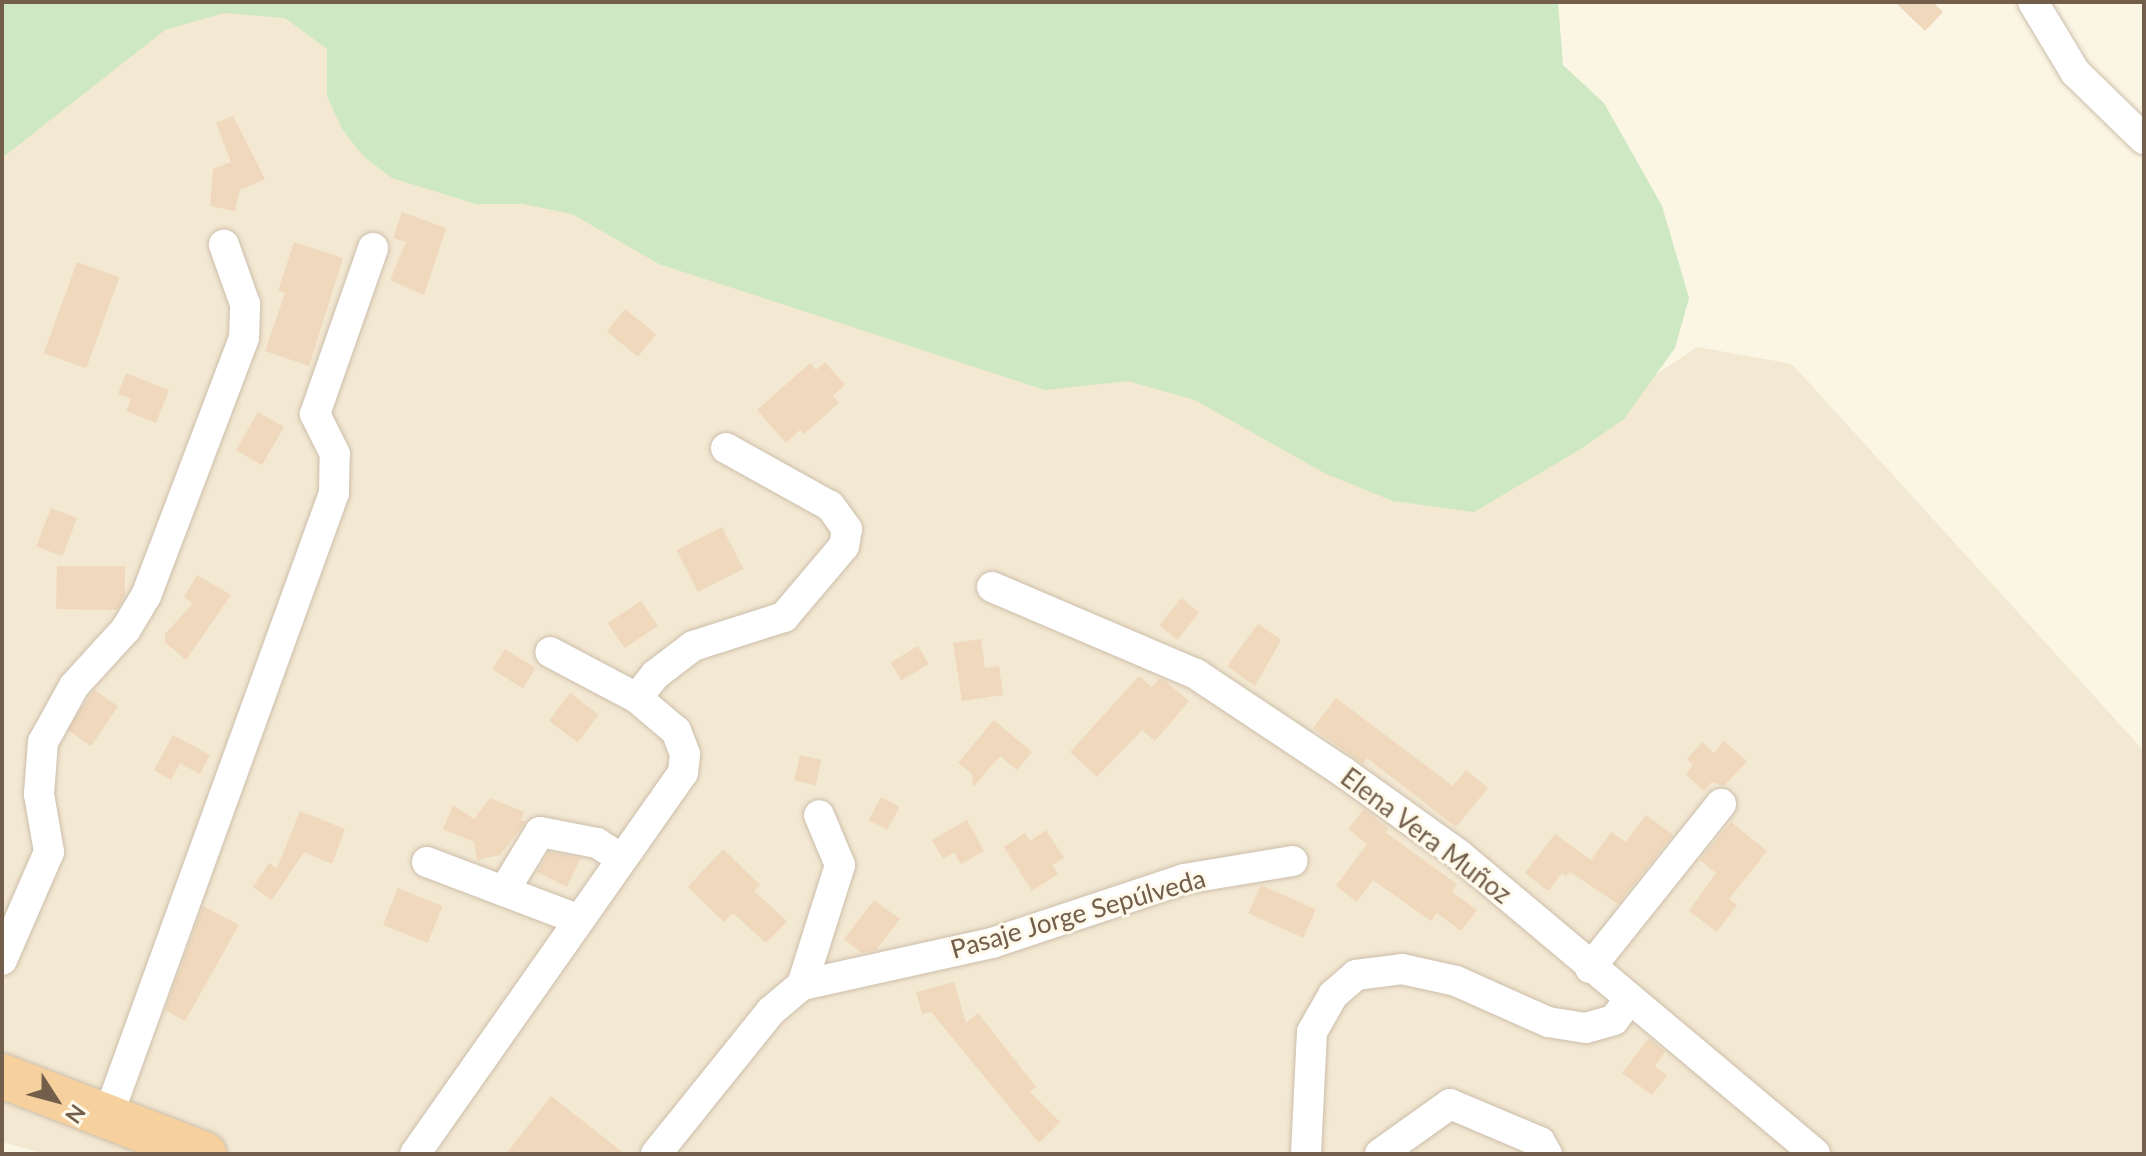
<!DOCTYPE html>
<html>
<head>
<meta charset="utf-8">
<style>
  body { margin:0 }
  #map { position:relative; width:2146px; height:1156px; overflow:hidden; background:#fbf5e4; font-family:Lato,sans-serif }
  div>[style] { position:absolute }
  .residential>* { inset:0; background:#f3e8d2 }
  .green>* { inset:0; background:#cde8c3 }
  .building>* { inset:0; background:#f0d8bc; transform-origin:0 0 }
  .roads { filter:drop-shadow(0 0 2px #ccbeab) drop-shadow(0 0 2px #ccbeab) }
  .minor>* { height:30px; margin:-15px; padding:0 15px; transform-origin:15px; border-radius:15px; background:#fff }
  .trunk>* { height:44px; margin:-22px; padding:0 22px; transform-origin:22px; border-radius:22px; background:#f6d19e }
  span { translate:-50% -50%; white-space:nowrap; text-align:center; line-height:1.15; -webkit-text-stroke:6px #fef9ea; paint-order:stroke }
  .street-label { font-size:26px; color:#725e4a }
  .frame { position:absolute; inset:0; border:4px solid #725e4a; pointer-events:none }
  .north { position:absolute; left:16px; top:1060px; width:80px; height:80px; -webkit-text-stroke:6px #fef9ea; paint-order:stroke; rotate:126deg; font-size:22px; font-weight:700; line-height:32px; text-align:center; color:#725e4a }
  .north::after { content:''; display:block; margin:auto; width:28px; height:36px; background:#725e4a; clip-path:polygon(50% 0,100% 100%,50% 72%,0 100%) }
</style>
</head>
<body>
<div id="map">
  <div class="residential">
    <div style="clip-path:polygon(292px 2px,1129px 363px,1540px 453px,1697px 347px,1792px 364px,2144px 751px,2144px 1154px,46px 1154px,2px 1142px,2px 73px,157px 14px)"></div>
  </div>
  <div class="green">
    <div style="clip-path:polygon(2px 2px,1558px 2px,1563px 65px,1604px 103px,1662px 206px,1689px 298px,1675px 348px,1624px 419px,1579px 450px,1474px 512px,1393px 501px,1326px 474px,1195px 400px,1128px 381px,1045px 390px,659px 264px,572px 214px,523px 204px,476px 204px,392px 178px,364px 157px,342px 129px,327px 96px,327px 49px,285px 18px,224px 13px,165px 30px,2px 158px)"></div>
  </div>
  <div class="building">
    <div style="clip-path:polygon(1895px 2px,1933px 2px,1943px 12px,1925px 31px)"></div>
    <div style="clip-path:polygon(233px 116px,265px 179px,240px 190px,235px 211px,210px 206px,213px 169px,231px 162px,216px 123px)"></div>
    <div style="clip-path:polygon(402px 212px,446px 228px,424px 295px,390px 280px,406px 242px,393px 238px)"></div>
    <div style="clip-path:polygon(294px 242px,343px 258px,309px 366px,265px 351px,285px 293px,278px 291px)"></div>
    <div style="left:77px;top:262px;width:45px;height:97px;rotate:20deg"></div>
    <div style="left:625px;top:309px;width:40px;height:29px;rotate:39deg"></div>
    <div style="clip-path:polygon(825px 362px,845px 385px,833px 396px,839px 403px,804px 434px,800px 430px,786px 443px,757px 410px,810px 363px,816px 370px)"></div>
    <div style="clip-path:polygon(126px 373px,169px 390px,156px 423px,126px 411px,131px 399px,118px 394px)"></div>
    <div style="left:258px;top:412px;width:30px;height:44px;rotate:30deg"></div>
    <div style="left:51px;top:508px;width:28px;height:41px;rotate:21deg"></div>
    <div style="left:722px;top:527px;width:47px;height:51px;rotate:63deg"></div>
    <div style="clip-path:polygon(57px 566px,125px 566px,125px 597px,117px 610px,56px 609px)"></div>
    <div style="clip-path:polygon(197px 575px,231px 595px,186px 660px,165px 642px,165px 634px,193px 603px,184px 597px)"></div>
    <div style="left:1181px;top:598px;width:23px;height:35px;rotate:38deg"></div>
    <div style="left:641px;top:601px;width:30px;height:40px;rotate:56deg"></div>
    <div style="clip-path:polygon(1258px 624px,1281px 640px,1255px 686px,1227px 666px)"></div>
    <div style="clip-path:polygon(981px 639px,985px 668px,999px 666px,1003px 695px,962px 701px,953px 643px)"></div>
    <div style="left:918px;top:646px;width:21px;height:32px;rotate:59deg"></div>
    <div style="left:505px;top:649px;width:36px;height:24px;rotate:32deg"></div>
    <div style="clip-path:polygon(1139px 676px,1152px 687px,1160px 678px,1165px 681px,1189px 701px,1155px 741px,1142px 730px,1097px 777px,1070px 752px)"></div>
    <div style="left:94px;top:690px;width:29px;height:48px;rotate:34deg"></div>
    <div style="left:570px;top:693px;width:36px;height:35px;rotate:37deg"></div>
    <div style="clip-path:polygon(1336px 698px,1453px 786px,1466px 770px,1488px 788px,1456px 827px,1367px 758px,1363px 764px,1313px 728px)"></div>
    <div style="clip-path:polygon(994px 720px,1032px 752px,1017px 770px,1000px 756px,973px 787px,972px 774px,958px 763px)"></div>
    <div style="clip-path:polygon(173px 735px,210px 755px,200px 774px,180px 763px,171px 780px,154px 770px)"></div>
    <div style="clip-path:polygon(1724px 741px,1747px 761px,1724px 786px,1712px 782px,1704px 791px,1686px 775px,1693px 765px,1687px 759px,1702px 742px,1714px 753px)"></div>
    <div style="left:800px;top:755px;width:22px;height:26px;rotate:13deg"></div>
    <div style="left:881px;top:797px;width:21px;height:26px;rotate:28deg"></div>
    <div style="clip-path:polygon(490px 798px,524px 812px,521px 820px,526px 822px,500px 855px,477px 860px,474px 842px,443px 829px,453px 805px,474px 819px)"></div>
    <div style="clip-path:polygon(1364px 809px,1388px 829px,1385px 832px,1457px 884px,1452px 892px,1477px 910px,1461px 931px,1437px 913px,1431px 921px,1373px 880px,1357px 902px,1336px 886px,1367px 844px,1348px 829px)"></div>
    <div style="clip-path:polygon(300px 811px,345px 829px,332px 864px,304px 852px,272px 900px,253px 887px,269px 863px,277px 868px)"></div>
    <div style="clip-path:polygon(1646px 815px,1673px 835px,1618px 904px,1570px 872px,1566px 876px,1562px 873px,1548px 891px,1525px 873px,1555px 834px,1591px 860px,1611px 832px,1626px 842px)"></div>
    <div style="clip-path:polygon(967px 820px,984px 851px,961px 864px,954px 852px,943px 859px,932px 840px)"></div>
    <div style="clip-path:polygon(1731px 822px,1767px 851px,1729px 899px,1737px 905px,1717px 932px,1689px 911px,1716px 873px,1700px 860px)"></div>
    <div style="clip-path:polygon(1046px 830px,1064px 858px,1052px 865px,1058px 874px,1032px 891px,1004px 847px,1025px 833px,1030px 841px)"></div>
    <div style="clip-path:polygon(723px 849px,760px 885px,754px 891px,787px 921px,766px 943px,733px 913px,724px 922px,688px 887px)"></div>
    <div style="clip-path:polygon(549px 852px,581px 858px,567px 887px,537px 872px)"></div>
    <div style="left:1261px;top:885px;width:60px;height:31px;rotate:24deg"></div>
    <div style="left:398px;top:888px;width:48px;height:40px;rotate:22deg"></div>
    <div style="clip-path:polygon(874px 900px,900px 919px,876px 950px,862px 953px,844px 939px)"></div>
    <div style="clip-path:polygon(203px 906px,239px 925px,185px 1021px,165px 1010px)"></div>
    <div style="clip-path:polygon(954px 982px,966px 1023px,978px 1013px,1036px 1087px,1030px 1092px,1060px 1122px,1039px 1143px,931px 1012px,922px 1014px,916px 992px)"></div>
    <div style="clip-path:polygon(1649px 1038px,1665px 1052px,1655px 1066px,1667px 1076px,1652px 1095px,1622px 1073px)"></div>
    <div style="clip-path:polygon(551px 1096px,625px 1154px,506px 1154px)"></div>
  </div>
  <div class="roads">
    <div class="minor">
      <div style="left:2033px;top:2px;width:82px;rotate:59deg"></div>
      <div style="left:2075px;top:72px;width:96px;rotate:44.2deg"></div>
      <div style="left:992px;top:587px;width:222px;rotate:23.1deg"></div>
      <div style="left:1196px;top:674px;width:175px;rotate:33.6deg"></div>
      <div style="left:1342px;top:771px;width:143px;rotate:35.6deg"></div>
      <div style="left:1458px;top:854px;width:466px;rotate:40deg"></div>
      <div style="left:637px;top:698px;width:29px;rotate:-52deg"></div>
      <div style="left:655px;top:675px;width:48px;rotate:-37.3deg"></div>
      <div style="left:693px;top:646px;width:96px;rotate:-17.7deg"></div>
      <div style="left:784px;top:617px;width:93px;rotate:-49.8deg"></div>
      <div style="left:844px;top:546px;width:17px;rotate:-80deg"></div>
      <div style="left:847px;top:529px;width:29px;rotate:-126deg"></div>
      <div style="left:830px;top:506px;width:119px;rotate:-150.9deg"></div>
      <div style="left:427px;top:862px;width:160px;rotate:20.8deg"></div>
      <div style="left:504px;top:891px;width:69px;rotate:-58.6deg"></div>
      <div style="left:540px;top:832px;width:58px;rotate:10.9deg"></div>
      <div style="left:597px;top:843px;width:27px;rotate:33deg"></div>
      <div style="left:2px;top:960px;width:118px;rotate:-66.5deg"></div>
      <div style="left:49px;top:852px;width:59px;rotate:-99.8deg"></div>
      <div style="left:39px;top:794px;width:52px;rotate:-85.6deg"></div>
      <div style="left:43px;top:742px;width:64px;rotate:-61deg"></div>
      <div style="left:74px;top:686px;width:77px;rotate:-47.6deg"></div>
      <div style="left:126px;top:629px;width:39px;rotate:-59deg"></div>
      <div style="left:146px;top:596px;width:276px;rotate:-69.2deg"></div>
      <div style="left:244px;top:338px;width:34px;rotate:-88deg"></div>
      <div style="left:245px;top:304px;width:63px;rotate:-109.6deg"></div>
      <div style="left:1590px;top:968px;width:210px;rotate:-51.4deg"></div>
      <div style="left:802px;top:985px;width:126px;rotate:-72.4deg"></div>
      <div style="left:840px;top:865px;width:54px;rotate:-112.8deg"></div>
      <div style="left:109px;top:1113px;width:660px;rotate:-70.05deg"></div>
      <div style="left:334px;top:493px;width:39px;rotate:-89deg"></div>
      <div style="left:335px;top:454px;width:45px;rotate:-116.6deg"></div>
      <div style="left:315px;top:414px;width:176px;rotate:-70.7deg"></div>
      <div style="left:415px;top:1154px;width:466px;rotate:-54.9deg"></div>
      <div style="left:683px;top:773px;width:19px;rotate:-84deg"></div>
      <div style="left:685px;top:754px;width:25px;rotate:-111deg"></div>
      <div style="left:676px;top:731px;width:51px;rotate:-139.8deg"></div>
      <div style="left:637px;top:698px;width:98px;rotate:-152.1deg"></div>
      <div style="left:656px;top:1154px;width:184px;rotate:-51.2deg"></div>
      <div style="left:771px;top:1011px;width:40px;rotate:-40deg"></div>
      <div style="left:802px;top:985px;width:195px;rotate:-12.5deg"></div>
      <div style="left:992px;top:943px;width:202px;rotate:-18.4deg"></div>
      <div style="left:1184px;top:879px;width:110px;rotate:-9.4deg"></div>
      <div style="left:1306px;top:1154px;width:122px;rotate:-87.2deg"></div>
      <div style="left:1312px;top:1032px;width:43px;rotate:-60.4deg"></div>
      <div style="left:1333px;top:995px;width:30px;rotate:-41deg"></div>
      <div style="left:1356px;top:975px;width:46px;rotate:-7.4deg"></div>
      <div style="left:1402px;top:969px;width:55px;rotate:12.5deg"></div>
      <div style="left:1456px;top:981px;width:101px;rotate:24deg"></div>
      <div style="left:1548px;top:1022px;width:38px;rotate:9deg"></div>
      <div style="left:1586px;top:1028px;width:29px;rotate:-16deg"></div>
      <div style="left:1614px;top:1020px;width:24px;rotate:-54deg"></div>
      <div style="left:1380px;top:1154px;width:86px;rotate:-35.5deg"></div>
      <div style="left:1450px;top:1104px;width:98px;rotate:22.9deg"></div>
      <div style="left:1540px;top:1142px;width:14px;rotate:60deg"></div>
    </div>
    <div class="trunk">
      <div style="left:2px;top:1076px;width:217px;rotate:21.1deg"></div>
    </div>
  </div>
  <div class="street-label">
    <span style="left:1426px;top:836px;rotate:37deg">Elena Vera Muñoz</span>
    <span style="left:1078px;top:914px;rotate:-16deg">Pasaje Jorge Sepúlveda</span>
  </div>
  <div class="frame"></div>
  <div class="north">N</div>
</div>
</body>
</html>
